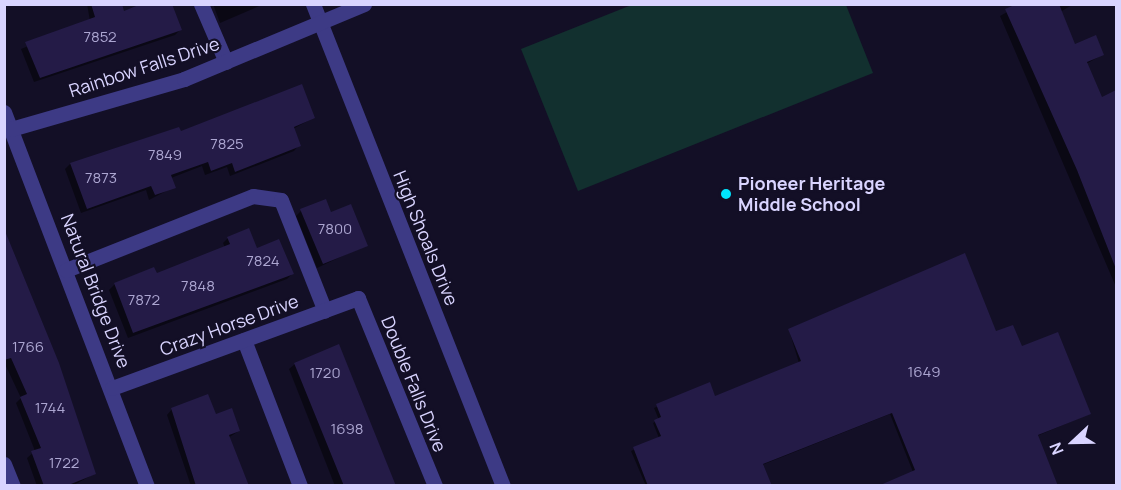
<!DOCTYPE html>
<html>
<head>
<meta charset="utf-8">
<style>
  body { margin:0 }
  #map { position:relative; width:1121px; height:490px; overflow:hidden; background:#130f26; font-family:Manrope,sans-serif }
  div>[style] { position:absolute }
  .green>* { inset:0; background:#12302f }
  .shadow>* { inset:0; background:#0007 }
  .building>* { inset:0; background:#241b47 }
  .minor>* { height:15px; margin:-7.5px; padding:0 7.5px; transform-origin:7.5px; border-radius:7.5px; background:#3d3a85 }
  .dots>* { width:16px; height:16px; translate:-50% -50%; box-sizing:border-box; border:3px solid #130f26; border-radius:50% }
  span { translate:-50% -50%; white-space:nowrap; text-align:center; line-height:1.15; -webkit-text-stroke:4.5px #130f26; paint-order:stroke }
  .number-label { font-size:15px; color:#aca6d1 }
  .number-label span { -webkit-text-stroke-width:0 }
  .street-label { font-size:18px; color:#d9d4ff }
  .poi-label { font-size:18px; color:#d9d4ff; font-weight:700 }
  .left { translate:0 -50%; text-align:left }
  .frame { position:absolute; inset:0; border:6px solid #d9d4ff; pointer-events:none }
  .north { position:absolute; left:1043px; top:412px; width:60px; height:60px; -webkit-text-stroke:4px #130f26; paint-order:stroke; rotate:248deg; font-size:16px; font-weight:700; line-height:24px; text-align:center; color:#d9d4ff }
  .north::after { content:''; display:block; margin:auto; width:21px; height:27px; background:#d9d4ff; clip-path:polygon(50% 0,100% 100%,50% 72%,0 100%) }
</style>
</head>
<body>
<div id="map">
  <div class="green">
    <div style="clip-path:polygon(634px 4px,846px 5px,873px 73px,578px 191px,521px 49px)"></div>
  </div>
  <div class="shadow">
    <div style="clip-path:polygon(87px 4px,120px 4px,123px 13px,180px 30px,175px 35px,34px 82px,21px 49px,90px 21px)"></div>
    <div style="clip-path:polygon(213px 4px,264px 4px,220px 23px)"></div>
    <div style="clip-path:polygon(1021px 4px,1074px 4px,1060px 12px,1074px 46px,1102px 55px,1086px 64px,1101px 99px,1116px 92px,1116px 287px,1000px 16px)"></div>
    <div style="clip-path:polygon(313px 118px,293px 129px,299px 145px,294px 151px,230px 176px,227px 167px,205px 175px,202px 166px,171px 178px,174px 187px,149px 200px,146px 190px,81px 213px,65px 169px,70px 164px,180px 133px)"></div>
    <div style="clip-path:polygon(301px 211px,331px 214px,366px 245px,317px 268px,296px 216px)"></div>
    <div style="clip-path:polygon(4px 231px,58px 364px,94px 474px,72px 486px,37px 486px,27px 458px,35px 451px,16px 403px,21px 398px,4px 362px)"></div>
    <div style="clip-path:polygon(228px 238px,256px 250px,292px 274px,287px 279px,128px 338px,109px 290px,115px 284px,156px 275px,225px 248px,223px 243px)"></div>
    <div style="clip-path:polygon(789px 330px,995px 333px,1021px 348px,1089px 414px,1037px 436px,913px 472px,890px 414px,762px 465px,646px 486px,631px 451px,659px 438px,653px 423px,659px 420px,654px 408px,709px 384px,714px 398px,799px 363px)"></div>
    <div style="clip-path:polygon(295px 364px,393px 486px,335px 486px,289px 369px)"></div>
    <div style="clip-path:polygon(172px 409px,215px 416px,239px 431px,228px 438px,246px 486px,191px 486px,167px 415px)"></div>
  </div>
  <div class="building">
    <div style="clip-path:polygon(91px 4px,122px 4px,124px 11px,141px 4px,172px 4px,182px 30px,40px 78px,25px 42px,95px 17px)"></div>
    <div style="clip-path:polygon(1017px 4px,1059px 4px,1075px 44px,1096px 35px,1104px 55px,1087px 62px,1102px 97px,1116px 90px,1116px 269px,1077px 170px,1005px 9px)"></div>
    <div style="clip-path:polygon(302px 84px,315px 118px,294px 127px,301px 146px,235px 172px,232px 163px,211px 171px,208px 162px,171px 175px,176px 188px,155px 195px,151px 186px,87px 209px,70px 163px,179px 127px,181px 131px)"></div>
    <div style="clip-path:polygon(326px 199px,331px 212px,351px 204px,368px 246px,323px 264px,300px 209px)"></div>
    <div style="clip-path:polygon(249px 228px,257px 248px,279px 239px,294px 274px,133px 333px,114px 283px,154px 267px,157px 273px,230px 244px,227px 237px)"></div>
    <div style="clip-path:polygon(5px 231px,59px 363px,96px 474px,66px 486px,44px 486px,31px 451px,41px 448px,20px 397px,27px 394px,11px 358px,4px 360px)"></div>
    <div style="clip-path:polygon(965px 253px,996px 331px,1013px 325px,1022px 346px,1058px 332px,1091px 414px,1038px 435px,1058px 486px,878px 486px,915px 470px,892px 413px,763px 464px,772px 486px,648px 486px,633px 447px,661px 436px,654px 420px,661px 417px,656px 404px,710px 382px,715px 396px,801px 361px,788px 329px)"></div>
    <div style="clip-path:polygon(339px 344px,355px 384px,396px 486px,344px 486px,294px 363px)"></div>
    <div style="clip-path:polygon(208px 394px,216px 414px,232px 408px,240px 431px,229px 435px,249px 486px,196px 486px,171px 408px)"></div>
  </div>
  <div class="minor">
    <div style="left:201px;top:4px;width:63px;rotate:66.7deg"></div>
    <div style="left:313px;top:4px;width:518px;rotate:68.49deg"></div>
    <div style="left:4px;top:112px;width:400px;rotate:69.1deg"></div>
    <div style="left:11px;top:129px;width:180px;rotate:-16.1deg"></div>
    <div style="left:184px;top:79px;width:195px;rotate:-22.6deg"></div>
    <div style="left:66px;top:270px;width:201px;rotate:-21.6deg"></div>
    <div style="left:253px;top:196px;width:28px;rotate:8deg"></div>
    <div style="left:281px;top:200px;width:119px;rotate:68.4deg"></div>
    <div style="left:244px;top:340px;width:156px;rotate:69deg"></div>
    <div style="left:112px;top:388px;width:262px;rotate:-20.1deg"></div>
    <div style="left:358px;top:298px;width:203px;rotate:67.7deg"></div>
    <div style="left:4px;top:464px;width:24px;rotate:68deg"></div>
  </div>
  <div class="dots">
    <div style="left:726px;top:194px;background:#00e5ff"></div>
  </div>
  <div class="number-label">
    <span style="left:100px;top:37px">7852</span>
    <span style="left:227px;top:144px">7825</span>
    <span style="left:165px;top:155px">7849</span>
    <span style="left:101px;top:178px">7873</span>
    <span style="left:335px;top:229px">7800</span>
    <span style="left:263px;top:261px">7824</span>
    <span style="left:198px;top:286px">7848</span>
    <span style="left:144px;top:300px">7872</span>
    <span style="left:28px;top:347px">1766</span>
    <span style="left:924px;top:372px">1649</span>
    <span style="left:325px;top:373px">1720</span>
    <span style="left:50px;top:408px">1744</span>
    <span style="left:347px;top:429px">1698</span>
    <span style="left:64px;top:463px">1722</span>
  </div>
  <div class="street-label">
    <span style="left:144px;top:67px;rotate:-18deg">Rainbow Falls Drive</span>
    <span style="left:426px;top:238px;rotate:68deg">High Shoals Drive</span>
    <span style="left:96px;top:291px;rotate:69deg">Natural Bridge Drive</span>
    <span style="left:229px;top:325px;rotate:-20deg">Crazy Horse Drive</span>
    <span style="left:414px;top:384px;rotate:68deg">Double Falls Drive</span>
  </div>
  <div class="poi-label">
    <span class="left" style="left:738px;top:194px">Pioneer Heritage<br>Middle School</span>
  </div>
  <div class="frame"></div>
  <div class="north">N</div>
</div>
</body>
</html>
